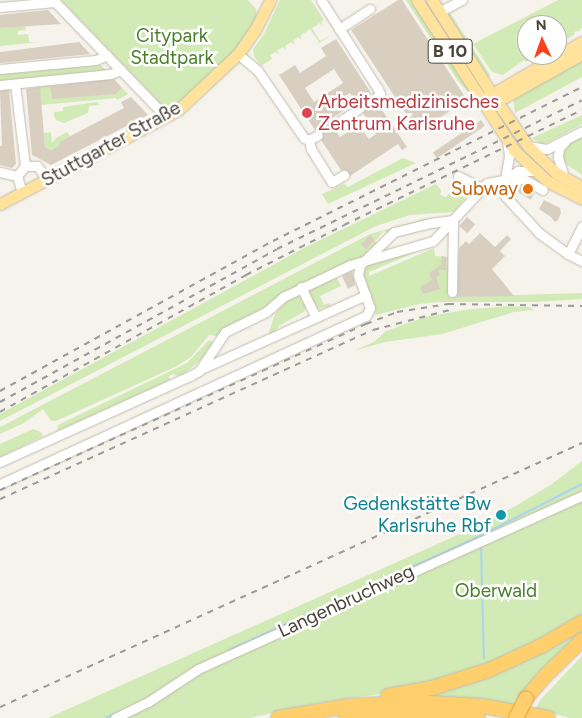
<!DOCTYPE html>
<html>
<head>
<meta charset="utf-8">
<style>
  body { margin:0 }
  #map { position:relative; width:582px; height:718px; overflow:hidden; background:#f6f3ec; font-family:Figtree,sans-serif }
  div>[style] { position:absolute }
  .green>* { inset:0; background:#d2eab5 }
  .stream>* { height:2px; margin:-1px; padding:0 1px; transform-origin:1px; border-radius:1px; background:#a9d4f2 }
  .building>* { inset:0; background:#d8cfc1; transform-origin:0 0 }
  .minor-tunnel>* { height:9px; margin-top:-4.5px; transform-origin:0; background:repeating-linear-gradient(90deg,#d4d0c8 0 9px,transparent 0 13.5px) }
  .roads { filter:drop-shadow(0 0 1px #c2bbae) drop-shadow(0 0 1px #c2bbae) }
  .minor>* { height:9px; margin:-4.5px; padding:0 4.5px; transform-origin:4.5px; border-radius:4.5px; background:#fff }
  .major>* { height:11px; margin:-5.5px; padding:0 5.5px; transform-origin:5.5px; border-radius:5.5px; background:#ffe39c }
  .highway>* { height:14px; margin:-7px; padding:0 7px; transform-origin:7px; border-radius:7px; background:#ffcf6e }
  .rail>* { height:2px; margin-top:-1px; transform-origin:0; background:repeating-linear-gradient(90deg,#9a9a9a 0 6px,transparent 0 12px) }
  .bridges { filter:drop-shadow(0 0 1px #e0a43c) drop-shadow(0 0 1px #e0a43c) }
  .highway-bridge>* { height:14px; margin:-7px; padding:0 7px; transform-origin:7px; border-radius:7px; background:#ffcf6e }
  .dots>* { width:14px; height:14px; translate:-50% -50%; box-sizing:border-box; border:2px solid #fff; border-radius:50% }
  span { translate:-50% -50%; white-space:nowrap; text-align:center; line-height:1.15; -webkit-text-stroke:5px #fff; paint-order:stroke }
  .shield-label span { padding:1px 4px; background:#fff; border:1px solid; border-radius:4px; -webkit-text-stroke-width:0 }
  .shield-label { font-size:18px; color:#4b4439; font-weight:700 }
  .park-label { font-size:19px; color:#4a7f2a }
  .health-label { font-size:19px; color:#be3a42 }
  .left { translate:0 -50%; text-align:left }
  .street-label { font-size:19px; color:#4b4439 }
  .food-label { font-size:19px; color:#c56008 }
  .right { translate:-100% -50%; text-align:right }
  .culture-label { font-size:19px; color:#0d838f }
  .north { position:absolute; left:517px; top:15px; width:50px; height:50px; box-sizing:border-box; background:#fff; border:1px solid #b7b4b0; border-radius:50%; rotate:357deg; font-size:14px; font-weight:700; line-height:20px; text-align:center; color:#4b4439 }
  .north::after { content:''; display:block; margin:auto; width:18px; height:22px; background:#fc3f1d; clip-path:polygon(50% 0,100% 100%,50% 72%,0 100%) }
</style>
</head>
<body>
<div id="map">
  <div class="green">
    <div style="clip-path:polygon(61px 0,248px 0,256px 9px,257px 15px,237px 50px,170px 111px,166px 109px)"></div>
    <div style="clip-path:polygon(280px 0,311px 0,324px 20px,321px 22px,323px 26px,320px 23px,312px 28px,320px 41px,333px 34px,316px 45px,319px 42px,310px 29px,300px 36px,302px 40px,298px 37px,293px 41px,295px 45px,291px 42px,285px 46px,286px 50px,283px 47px,277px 50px,279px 54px,276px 52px,270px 55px,272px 59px,261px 66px,254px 56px,253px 49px,264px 34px)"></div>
    <div style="clip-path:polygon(406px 0,412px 0,470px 91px,468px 92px,458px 81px)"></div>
    <div style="clip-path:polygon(558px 0,582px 0,582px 28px,579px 30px,580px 32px,577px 31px,574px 32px,575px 34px,566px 40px,565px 38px,560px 40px,560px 43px,557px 42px,557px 25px,527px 25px,527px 55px,533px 55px,531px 56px,532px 59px,526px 62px,524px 60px,503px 75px,492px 72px,473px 44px)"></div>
    <div style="clip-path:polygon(24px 12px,26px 30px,18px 31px,18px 35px,28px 34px,29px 42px,39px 42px,0 46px,0 28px,22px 26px,21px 13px)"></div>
    <div style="clip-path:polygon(450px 13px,490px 75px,489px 78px,448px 16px)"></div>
    <div style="clip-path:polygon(582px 58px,582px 77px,515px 113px,513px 98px)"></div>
    <div style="clip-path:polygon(98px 62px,108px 73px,0 81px,0 74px,92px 65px,92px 63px)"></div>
    <div style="clip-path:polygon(100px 79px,102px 95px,116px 94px,122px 88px,128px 94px,117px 100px,116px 98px,41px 105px,39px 85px,50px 84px,52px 99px,69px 97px,67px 83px,75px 82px,77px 97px,93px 95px,92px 80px)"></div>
    <div style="clip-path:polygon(97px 102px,100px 105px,89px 106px,88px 113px,64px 123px,56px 120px,54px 116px,54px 112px,63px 111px,63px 107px)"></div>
    <div style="clip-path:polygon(582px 115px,582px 124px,549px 142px,542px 144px,532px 138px)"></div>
    <div style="clip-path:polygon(51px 132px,52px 143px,56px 138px,67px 132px,70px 136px,59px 142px,60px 145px,51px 150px,45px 147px,44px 133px)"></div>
    <div style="clip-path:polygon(582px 135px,582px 175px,563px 162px,561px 155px,568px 143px)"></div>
    <div style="clip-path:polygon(403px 158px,416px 163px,328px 204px,322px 194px,344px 184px,348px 187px)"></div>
    <div style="clip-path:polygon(455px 179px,469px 186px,470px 192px,454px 212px,410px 215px,376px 226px,0 421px,0 414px,304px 248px,436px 184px,441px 190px,440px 195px,446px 197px,452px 190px)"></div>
    <div style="clip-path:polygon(428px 218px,425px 221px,389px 234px,384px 231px,375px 241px,378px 245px,369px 254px,228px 326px,217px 336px,209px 335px,191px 357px,175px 367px,56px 421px,51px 421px,43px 409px,24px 423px,0 434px,0 427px,370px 234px)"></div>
    <div style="clip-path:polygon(444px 235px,444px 238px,437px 243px,369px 272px,369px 276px,434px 248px,435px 256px,449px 257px,449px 297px,582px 293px,582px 299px,534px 302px,439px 302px,419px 304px,376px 315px,361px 271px,365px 266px)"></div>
    <div style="clip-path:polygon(335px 274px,341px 286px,320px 296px,324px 305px,329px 303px,331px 306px,318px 309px,314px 306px,309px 294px,310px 289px)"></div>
    <div style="clip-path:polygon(293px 295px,302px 297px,306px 304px,305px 311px,279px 326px,275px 332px,268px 335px,275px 314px,285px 300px)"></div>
    <div style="clip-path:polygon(509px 306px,530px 307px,534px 310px,514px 312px,442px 334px,385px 342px,353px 351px,374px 342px,386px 331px,425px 317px,464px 310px)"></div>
    <div style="clip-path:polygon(209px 340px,213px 342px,202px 359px,185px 373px,178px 376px,173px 374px,169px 376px,170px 380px,57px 431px,58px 425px,187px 363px)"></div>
    <div style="clip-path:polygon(33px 429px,41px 432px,43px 436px,0 457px,0 444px)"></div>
    <div style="clip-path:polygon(582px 461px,582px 618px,492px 665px,406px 690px,318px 703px,250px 718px,48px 718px,462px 533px,514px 507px,552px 484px)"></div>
    <div style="clip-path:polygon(582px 626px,582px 636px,516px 705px,409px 696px)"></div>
    <div style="clip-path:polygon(582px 656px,582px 718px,570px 718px,535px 709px,541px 699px)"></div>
  </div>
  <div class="stream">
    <div style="left:481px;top:546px;width:112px;rotate:88.5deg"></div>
    <div style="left:229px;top:650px;width:276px;rotate:-24.4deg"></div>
    <div style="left:480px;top:536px;width:114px;rotate:-27deg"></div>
    <div style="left:106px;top:718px;width:9px;rotate:-27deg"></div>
  </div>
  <div class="building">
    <div style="clip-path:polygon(398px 0,402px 0,467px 100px,418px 132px,351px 30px)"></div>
    <div style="clip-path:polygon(48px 10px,61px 24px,0 28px,0 15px)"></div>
    <div style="clip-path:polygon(evenodd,336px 39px,371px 93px,368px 97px,369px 103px,372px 105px,378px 104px,407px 147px,402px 150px,398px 144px,350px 176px,347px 170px,341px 170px,321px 140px,324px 136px,323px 132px,319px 129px,315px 130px,279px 75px,295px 65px,300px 73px,326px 56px,321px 48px,336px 39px,334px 69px,343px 83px,314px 102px,305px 88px,334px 69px,336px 39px,350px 93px,357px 103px,362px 102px,365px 105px,363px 113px,376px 134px,369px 139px,359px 125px,340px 137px,336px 131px,331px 132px,328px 129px,329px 120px,348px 108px,342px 98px,350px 93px)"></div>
    <div style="clip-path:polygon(79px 42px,90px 54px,0 63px,0 52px)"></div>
    <div style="clip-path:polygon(114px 79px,122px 88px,116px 94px,52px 99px,50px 86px)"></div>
    <div style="clip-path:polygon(40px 87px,45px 147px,51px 150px,60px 145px,59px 142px,124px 108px,121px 102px,131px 97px,148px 115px,51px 165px,32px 155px,26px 89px)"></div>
    <div style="clip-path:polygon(9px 90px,16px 164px,12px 168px,0 165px,0 146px,2px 146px,0 91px)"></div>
    <div style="left:481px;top:120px;width:7px;height:58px;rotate:56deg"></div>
    <div style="left:522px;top:185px;width:15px;height:8px;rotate:32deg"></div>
    <div style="clip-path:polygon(544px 200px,560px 208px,561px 213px,558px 220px,555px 222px,551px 217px,539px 209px)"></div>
    <div style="left:467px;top:217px;width:11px;height:12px;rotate:41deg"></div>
    <div style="clip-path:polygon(480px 233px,495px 247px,507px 235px,511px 239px,500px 251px,505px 256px,492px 269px,514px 296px,457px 297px,459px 248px,466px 241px,469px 244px)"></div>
    <div style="left:370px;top:235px;width:7px;height:13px;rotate:45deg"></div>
    <div style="clip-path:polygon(442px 256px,446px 257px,446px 270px,438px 270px,440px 275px,436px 277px,440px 289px,423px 294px,420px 287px,432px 280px,429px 273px,441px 265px)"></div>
    <div style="clip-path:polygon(352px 271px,355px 285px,348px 289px,342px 276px)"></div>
  </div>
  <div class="minor-tunnel">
    <div style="left:126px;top:106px;width:10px;rotate:-29deg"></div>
    <div style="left:360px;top:108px;width:17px;rotate:-33deg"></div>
    <div style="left:318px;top:135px;width:17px;rotate:-31deg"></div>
  </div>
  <div class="roads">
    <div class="minor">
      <div style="left:321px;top:0;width:106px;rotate:57.4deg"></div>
      <div style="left:378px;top:89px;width:5px;rotate:68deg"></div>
      <div style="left:380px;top:94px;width:8px;rotate:140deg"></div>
      <div style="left:0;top:7px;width:55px;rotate:-5.2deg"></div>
      <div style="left:55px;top:2px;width:160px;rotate:46deg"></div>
      <div style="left:439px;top:12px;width:26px;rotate:-28deg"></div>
      <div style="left:339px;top:29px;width:37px;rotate:-33deg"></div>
      <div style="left:238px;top:54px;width:26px;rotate:40deg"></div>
      <div style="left:258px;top:71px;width:81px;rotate:55.5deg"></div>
      <div style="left:304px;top:138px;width:5px;rotate:22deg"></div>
      <div style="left:309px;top:140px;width:10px;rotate:-29deg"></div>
      <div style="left:0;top:69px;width:96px;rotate:-5.4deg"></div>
      <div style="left:96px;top:60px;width:12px;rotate:-24deg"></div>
      <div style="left:15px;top:84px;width:83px;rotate:83deg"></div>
      <div style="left:0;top:85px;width:111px;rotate:-5.7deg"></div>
      <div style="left:110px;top:74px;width:12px;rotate:-20deg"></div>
      <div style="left:333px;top:126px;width:32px;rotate:-34deg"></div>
      <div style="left:309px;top:140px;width:9px;rotate:77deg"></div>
      <div style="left:311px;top:149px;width:39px;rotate:58deg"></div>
      <div style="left:332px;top:182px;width:14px;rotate:-30deg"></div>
      <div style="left:507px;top:141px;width:15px;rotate:82deg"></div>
      <div style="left:509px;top:156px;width:28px;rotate:100deg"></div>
      <div style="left:504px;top:184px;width:12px;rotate:85deg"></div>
      <div style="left:505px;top:196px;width:50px;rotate:47.4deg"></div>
      <div style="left:539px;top:233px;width:36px;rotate:36deg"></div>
      <div style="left:568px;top:254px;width:16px;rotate:27deg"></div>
      <div style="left:528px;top:146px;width:19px;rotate:9deg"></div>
      <div style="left:547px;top:149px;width:39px;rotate:-27deg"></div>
      <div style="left:0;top:172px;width:17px;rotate:13deg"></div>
      <div style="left:458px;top:176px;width:27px;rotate:27deg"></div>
      <div style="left:564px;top:177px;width:21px;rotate:-107deg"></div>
      <div style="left:558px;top:157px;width:9px;rotate:-84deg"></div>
      <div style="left:559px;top:148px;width:9px;rotate:-49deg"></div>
      <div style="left:510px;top:190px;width:12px;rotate:-55deg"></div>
      <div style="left:517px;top:180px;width:5px;rotate:-22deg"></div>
      <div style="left:522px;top:178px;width:24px;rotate:30deg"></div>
      <div style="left:22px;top:193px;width:18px;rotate:-106deg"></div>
      <div style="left:17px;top:176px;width:13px;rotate:-51deg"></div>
      <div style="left:25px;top:166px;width:12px"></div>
      <div style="left:37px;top:166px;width:16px;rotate:52deg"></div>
      <div style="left:568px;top:254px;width:31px;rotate:-63deg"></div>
      <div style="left:301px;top:287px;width:34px;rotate:64deg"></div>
      <div style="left:452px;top:292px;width:72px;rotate:-89.2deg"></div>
      <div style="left:199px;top:370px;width:183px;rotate:-24.2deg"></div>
      <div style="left:0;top:462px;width:209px;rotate:-24.4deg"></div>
      <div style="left:190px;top:376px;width:10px;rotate:-29deg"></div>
      <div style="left:199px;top:371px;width:47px;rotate:-56.3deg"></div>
      <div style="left:225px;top:332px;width:46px;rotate:-26deg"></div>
      <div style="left:266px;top:312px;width:23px;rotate:-41deg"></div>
      <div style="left:283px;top:297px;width:74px;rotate:-25.5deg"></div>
      <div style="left:350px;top:265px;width:86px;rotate:-16.1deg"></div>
      <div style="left:433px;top:241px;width:79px;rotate:-47deg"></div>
      <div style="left:487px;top:183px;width:17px;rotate:-10deg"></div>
      <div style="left:504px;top:180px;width:17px;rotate:-33deg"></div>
      <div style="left:518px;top:171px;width:16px"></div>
      <div style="left:0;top:484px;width:403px;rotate:-24.7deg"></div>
      <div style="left:366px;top:316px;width:9px;rotate:-63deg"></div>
      <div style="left:370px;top:308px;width:35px;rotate:-110deg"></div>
      <div style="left:358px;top:275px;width:10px;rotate:-79deg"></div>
      <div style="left:360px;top:265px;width:47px;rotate:-44.1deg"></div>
      <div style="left:394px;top:232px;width:38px;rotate:-14deg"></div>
      <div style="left:431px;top:223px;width:22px;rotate:-8deg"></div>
      <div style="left:115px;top:718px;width:37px;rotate:-26deg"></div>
      <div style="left:148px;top:702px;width:60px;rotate:-33.4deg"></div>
      <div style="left:198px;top:669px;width:421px;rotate:-24.3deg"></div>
    </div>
    <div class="major">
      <div style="left:417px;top:0;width:179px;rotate:57.1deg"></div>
      <div style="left:514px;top:150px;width:45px;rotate:43.2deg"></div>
      <div style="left:547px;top:181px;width:39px;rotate:27deg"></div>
      <div style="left:432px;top:0;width:110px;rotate:57.6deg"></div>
      <div style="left:491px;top:93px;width:65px;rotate:55.1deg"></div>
      <div style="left:528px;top:146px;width:39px;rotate:44deg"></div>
      <div style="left:556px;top:173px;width:30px;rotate:28deg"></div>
      <div style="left:487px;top:97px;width:110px;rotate:-30.1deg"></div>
      <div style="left:489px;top:103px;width:17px;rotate:-21deg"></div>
      <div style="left:505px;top:97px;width:88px;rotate:-29.2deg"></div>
      <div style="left:0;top:204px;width:201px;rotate:-27.8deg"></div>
      <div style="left:178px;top:110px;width:82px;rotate:-43deg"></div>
      <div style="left:238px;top:54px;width:29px;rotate:-55deg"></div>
      <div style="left:255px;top:30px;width:34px;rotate:-63deg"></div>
    </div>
    <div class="highway">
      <div style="left:388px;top:696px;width:45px;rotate:-10.3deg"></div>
      <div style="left:432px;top:688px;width:60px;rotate:-17.5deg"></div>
      <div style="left:489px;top:670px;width:60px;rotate:-24.8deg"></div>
      <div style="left:543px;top:645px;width:45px;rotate:-30.5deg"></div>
      <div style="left:526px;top:698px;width:29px;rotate:-49deg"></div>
      <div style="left:545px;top:676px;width:52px;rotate:-44.2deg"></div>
      <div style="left:278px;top:718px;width:72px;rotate:-9.6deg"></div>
      <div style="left:349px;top:706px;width:64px;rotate:-3.6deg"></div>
      <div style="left:413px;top:702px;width:69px;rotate:3.3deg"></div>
      <div style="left:482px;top:706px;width:67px;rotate:10.3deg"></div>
      <div style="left:346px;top:718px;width:67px;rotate:-3.4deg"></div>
      <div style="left:413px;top:714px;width:65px;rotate:3.5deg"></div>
    </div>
  </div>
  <div class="rail">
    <div style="left:0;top:391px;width:311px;rotate:-28.8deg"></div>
    <div style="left:273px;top:241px;width:345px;rotate:-26.5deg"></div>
    <div style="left:0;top:402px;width:316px;rotate:-28.9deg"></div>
    <div style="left:277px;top:249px;width:339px;rotate:-26deg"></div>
    <div style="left:0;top:412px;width:282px;rotate:-29.1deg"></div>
    <div style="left:246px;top:275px;width:110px;rotate:-27deg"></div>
    <div style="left:344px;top:225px;width:264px;rotate:-25.8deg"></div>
    <div style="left:0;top:490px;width:402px;rotate:-24.4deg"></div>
    <div style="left:366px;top:324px;width:33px;rotate:-21deg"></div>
    <div style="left:397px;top:312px;width:52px;rotate:-8.9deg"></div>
    <div style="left:448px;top:304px;width:134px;rotate:0.9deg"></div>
    <div style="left:0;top:499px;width:409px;rotate:-24.4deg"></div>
    <div style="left:373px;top:330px;width:83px;rotate:-14.7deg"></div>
    <div style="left:0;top:707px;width:639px;rotate:-24.4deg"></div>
  </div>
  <div class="bridges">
    <div class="highway-bridge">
      <div style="left:516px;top:718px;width:22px;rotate:-63deg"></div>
    </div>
  </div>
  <div class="dots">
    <div style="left:307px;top:113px;background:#e0444e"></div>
    <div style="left:528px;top:189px;background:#e8710a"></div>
    <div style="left:501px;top:515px;background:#0f9aa8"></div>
  </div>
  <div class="shield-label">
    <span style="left:450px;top:51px">B 10</span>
  </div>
  <div class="park-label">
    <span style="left:172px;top:47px">Citypark<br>Stadtpark</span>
    <span style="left:496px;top:591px">Oberwald</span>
  </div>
  <div class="health-label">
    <span class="left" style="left:318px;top:113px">Arbeitsmedizinisches<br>Zentrum Karlsruhe</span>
  </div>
  <div class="street-label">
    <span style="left:111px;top:144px;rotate:-29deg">Stuttgarter Straße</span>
    <span style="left:346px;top:601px;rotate:-25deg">Langenbruchweg</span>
  </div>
  <div class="food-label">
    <span class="right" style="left:518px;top:189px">Subway</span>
  </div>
  <div class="culture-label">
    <span class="right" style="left:491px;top:515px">Gedenkstätte Bw<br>Karlsruhe Rbf</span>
  </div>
  <div class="north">N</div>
</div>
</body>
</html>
